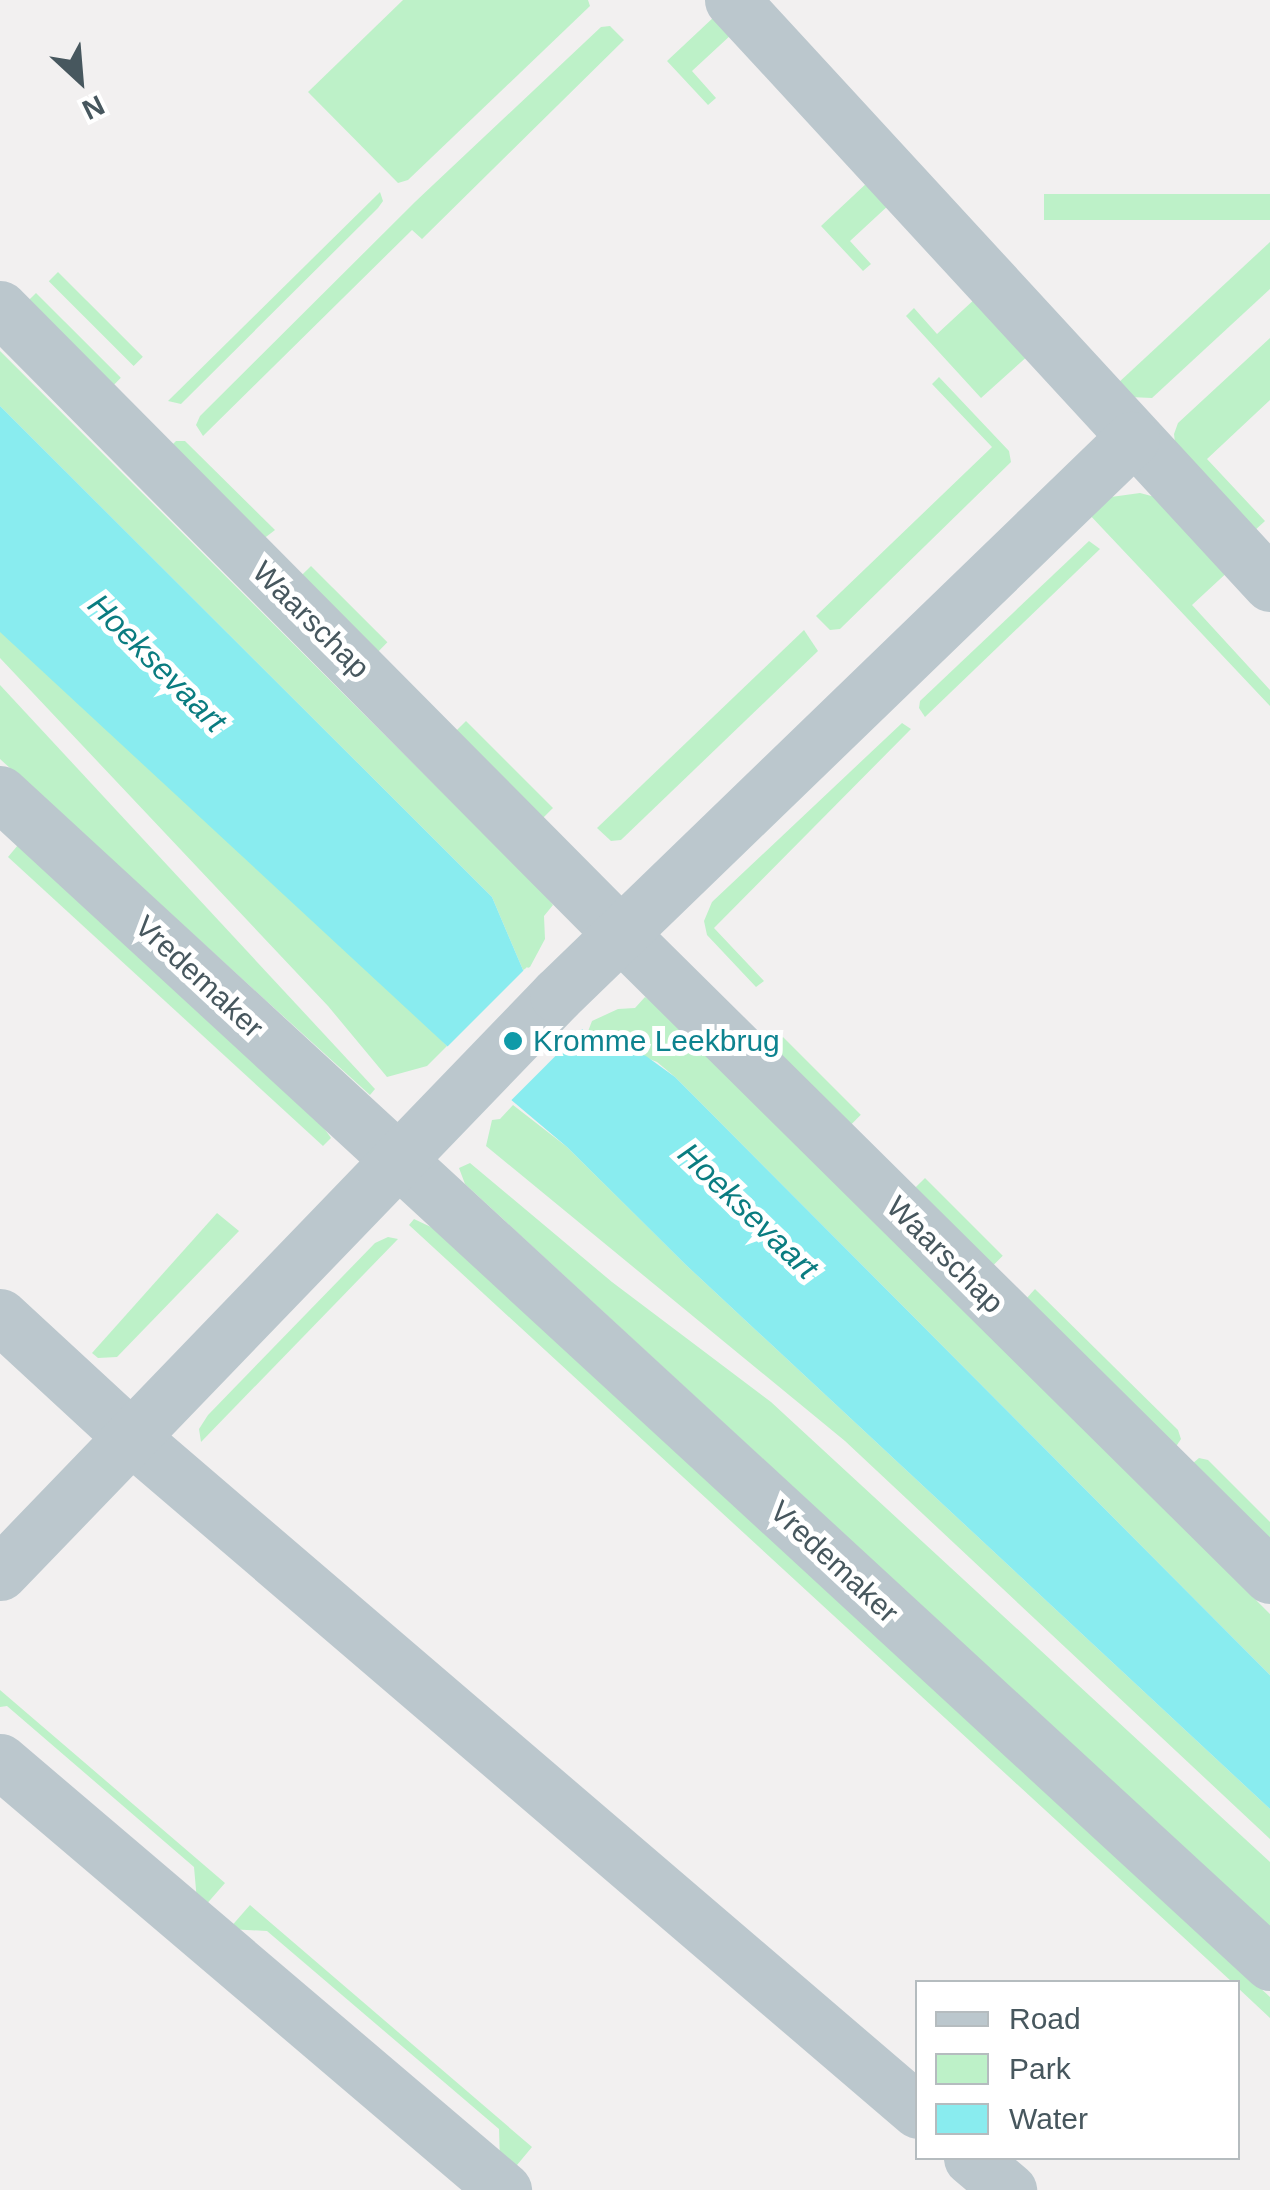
<!DOCTYPE html>
<html>
<head>
<meta charset="utf-8">
<style>
  body { margin:0 }
  #map { position:relative; width:1270px; height:2190px; overflow:hidden; background:#f2f0f0; font-family:Helvetica,sans-serif }
  div>[style] { position:absolute }
  .green>* { inset:0; background:#bdf1c8; transform-origin:0 0 }
  .water>* { inset:0; background:#89ecef }
  .pier>* { inset:0; background:#f2f0f0; transform-origin:0 0 }
  .minor>* { height:55px; margin:-27.5px; padding:0 27.5px; transform-origin:27.5px; border-radius:27.5px; background:#bbc7cd }
  .dots>* { width:28px; height:28px; translate:-50% -50%; box-sizing:border-box; border:5px solid #fff; border-radius:50% }
  span { translate:-50% -50%; white-space:nowrap; text-align:center; line-height:1.15; -webkit-text-stroke:10px #fff; paint-order:stroke }
  .street-label { font-size:30px; color:#47575e }
  .culture-label { font-size:30px; color:#0d838f }
  .left { translate:0 -50%; text-align:left }
  .water-label { font-size:32px; color:#0a7c80; font-style:italic }
  .legend { position:absolute; left:915px; top:1980px; width:325px; height:180px; box-sizing:border-box; background:#fff; border:2px solid #b5bcbf; margin:0; padding:12px 18px; list-style:none; font-size:30px; color:#47575e }
  .legend li { display:flex; align-items:center; gap:20px; height:50px }
  .legend b { width:50px; border:2px solid #b5bcbf }
  .north { position:absolute; left:30px; top:30px; width:100px; height:100px; -webkit-text-stroke:8px #fff; paint-order:stroke; rotate:154deg; font-size:28px; font-weight:700; line-height:40px; text-align:center; color:#47575e }
  .north::after { content:''; display:block; margin:auto; width:35px; height:45px; background:#47575e; clip-path:polygon(50% 0,100% 100%,50% 72%,0 100%) }
</style>
</head>
<body>
<div id="map">
  <div class="green">
    <div style="clip-path:polygon(403px 0,588px 0,590px 6px,408px 180px,398px 183px,308px 92px)"></div>
    <div style="clip-path:polygon(715px 16px,732px 34px,692px 71px,716px 98px,708px 105px,667px 61px)"></div>
    <div style="clip-path:polygon(610px 26px,624px 40px,422px 239px,412px 230px,203px 436px,196px 425px,200px 416px,416px 201px,601px 27px)"></div>
    <div style="clip-path:polygon(869px 181px,890px 204px,850px 241px,871px 264px,863px 271px,821px 226px)"></div>
    <div style="clip-path:polygon(380px 192px,383px 201px,378px 208px,181px 404px,168px 401px)"></div>
    <div style="left:1270px;top:194px;width:26px;height:226px;rotate:90deg"></div>
    <div style="clip-path:polygon(1270px 242px,1270px 289px,1152px 398px,1130px 397px,1117px 384px)"></div>
    <div style="left:58px;top:272px;width:120px;height:13px;rotate:45deg"></div>
    <div style="left:36px;top:293px;width:120px;height:16px;rotate:45deg"></div>
    <div style="clip-path:polygon(977px 297px,1030px 354px,981px 398px,906px 316px,914px 308px,937px 334px)"></div>
    <div style="clip-path:polygon(1270px 338px,1270px 400px,1207px 459px,1265px 521px,1253px 532px,1175px 443px,1174px 434px,1178px 423px)"></div>
    <div style="clip-path:polygon(0 351px,545px 895px,553px 905px,544px 916px,545px 939px,530px 967px,523px 970px,492px 897px,0 406px)"></div>
    <div style="clip-path:polygon(939px 377px,1009px 451px,1011px 462px,840px 629px,830px 630px,816px 616px,992px 447px,932px 384px)"></div>
    <div style="clip-path:polygon(176px 441px,185px 441px,275px 530px,262px 540px,169px 448px)"></div>
    <div style="clip-path:polygon(1140px 493px,1159px 498px,1232px 568px,1192px 605px,1270px 690px,1270px 706px,1087px 512px,1111px 497px)"></div>
    <div style="clip-path:polygon(1089px 541px,1100px 549px,925px 717px,919px 708px,920px 701px)"></div>
    <div style="left:311px;top:566px;width:108px;height:16px;rotate:45deg"></div>
    <div style="clip-path:polygon(0 577px,447px 1046px,427px 1066px,387px 1077px,328px 1006px,0 658px)"></div>
    <div style="clip-path:polygon(804px 630px,818px 651px,621px 840px,611px 841px,597px 828px)"></div>
    <div style="clip-path:polygon(0 685px,375px 1089px,370px 1095px,0 759px)"></div>
    <div style="left:466px;top:721px;width:123px;height:16px;rotate:45deg"></div>
    <div style="clip-path:polygon(902px 723px,911px 729px,714px 928px,764px 981px,756px 987px,707px 935px,704px 921px,712px 902px)"></div>
    <div style="clip-path:polygon(18px 845px,324px 1128px,331px 1138px,323px 1146px,8px 857px)"></div>
    <div style="clip-path:polygon(645px 997px,663px 1009px,1270px 1614px,1270px 1675px,675px 1077px,657px 1062px,587px 1034px,592px 1021px,618px 1009px,635px 1008px)"></div>
    <div style="left:783px;top:1037px;width:110px;height:15px;rotate:45deg"></div>
    <div style="clip-path:polygon(513px 1105px,567px 1147px,686px 1265px,1270px 1809px,1270px 1839px,845px 1441px,486px 1146px,492px 1120px,500px 1119px)"></div>
    <div style="clip-path:polygon(470px 1163px,612px 1282px,771px 1402px,1270px 1862px,1270px 1928px,465px 1184px,459px 1168px)"></div>
    <div style="left:925px;top:1178px;width:110px;height:16px;rotate:45deg"></div>
    <div style="clip-path:polygon(217px 1213px,239px 1231px,117px 1357px,98px 1358px,92px 1353px)"></div>
    <div style="clip-path:polygon(414px 1219px,433px 1228px,1270px 1997px,1270px 2018px,1238px 1988px,1238px 1982px,1232px 1982px,409px 1225px)"></div>
    <div style="clip-path:polygon(388px 1237px,398px 1239px,201px 1442px,199px 1429px,208px 1415px,375px 1243px)"></div>
    <div style="clip-path:polygon(1035px 1289px,1178px 1430px,1181px 1439px,1175px 1448px,1026px 1299px)"></div>
    <div style="clip-path:polygon(1199px 1458px,1208px 1460px,1270px 1522px,1270px 1542px,1192px 1464px)"></div>
    <div style="clip-path:polygon(0 1690px,225px 1883px,204px 1907px,197px 1901px,194px 1867px,7px 1706px,0 1707px)"></div>
    <div style="clip-path:polygon(250px 1905px,532px 2147px,512px 2171px,500px 2162px,499px 2129px,267px 1931px,229px 1929px)"></div>
  </div>
  <div class="water">
    <div style="clip-path:polygon(0 406px,492px 897px,523px 970px,587px 1034px,646px 1056px,675px 1077px,1270px 1675px,1270px 1809px,686px 1265px,567px 1147px,447px 1046px,0 632px)"></div>
  </div>
  <div class="pier">
    <div style="left:527px;top:967px;width:83px;height:117px;rotate:45deg"></div>
  </div>
  <div class="minor">
    <div style="left:732px;top:0;width:794px;rotate:47.35deg"></div>
    <div style="left:0;top:308px;width:882px;rotate:45.23deg"></div>
    <div style="left:621px;top:934px;width:913px;rotate:44.69deg"></div>
    <div style="left:0;top:793px;width:1727px;rotate:42.65deg"></div>
    <div style="left:0;top:1316px;width:178px;rotate:42.7deg"></div>
    <div style="left:131px;top:1437px;width:1036px;rotate:40.58deg"></div>
    <div style="left:0;top:1573px;width:803px;rotate:-46.06deg"></div>
    <div style="left:557px;top:995px;width:800px;rotate:-44.04deg"></div>
    <div style="left:0;top:1761px;width:662px;rotate:40.4deg"></div>
    <div style="left:971px;top:2158px;width:50px;rotate:40.1deg"></div>
  </div>
  <div class="dots">
    <div style="left:513px;top:1041px;background:#0f9aa8"></div>
  </div>
  <div class="street-label">
    <span style="left:311px;top:620px;rotate:45deg">Waarschap</span>
    <span style="left:199px;top:977px;rotate:43deg">Vredemaker</span>
    <span style="left:945px;top:1255px;rotate:45deg">Waarschap</span>
    <span style="left:834px;top:1562px;rotate:43deg">Vredemaker</span>
  </div>
  <div class="culture-label">
    <span class="left" style="left:533px;top:1041px">Kromme Leekbrug</span>
  </div>
  <div class="water-label">
    <span style="left:157px;top:663px;rotate:45deg">Hoeksevaart</span>
    <span style="left:748px;top:1211px;rotate:44deg">Hoeksevaart</span>
  </div>
  <ul class="legend">
  <li><b style="height:12px;background:#bbc7cd"></b>Road</li>
  <li><b style="height:28px;background:#bdf1c8"></b>Park</li>
  <li><b style="height:28px;background:#89ecef"></b>Water</li>
  </ul>
  <div class="north">N</div>
</div>
</body>
</html>
